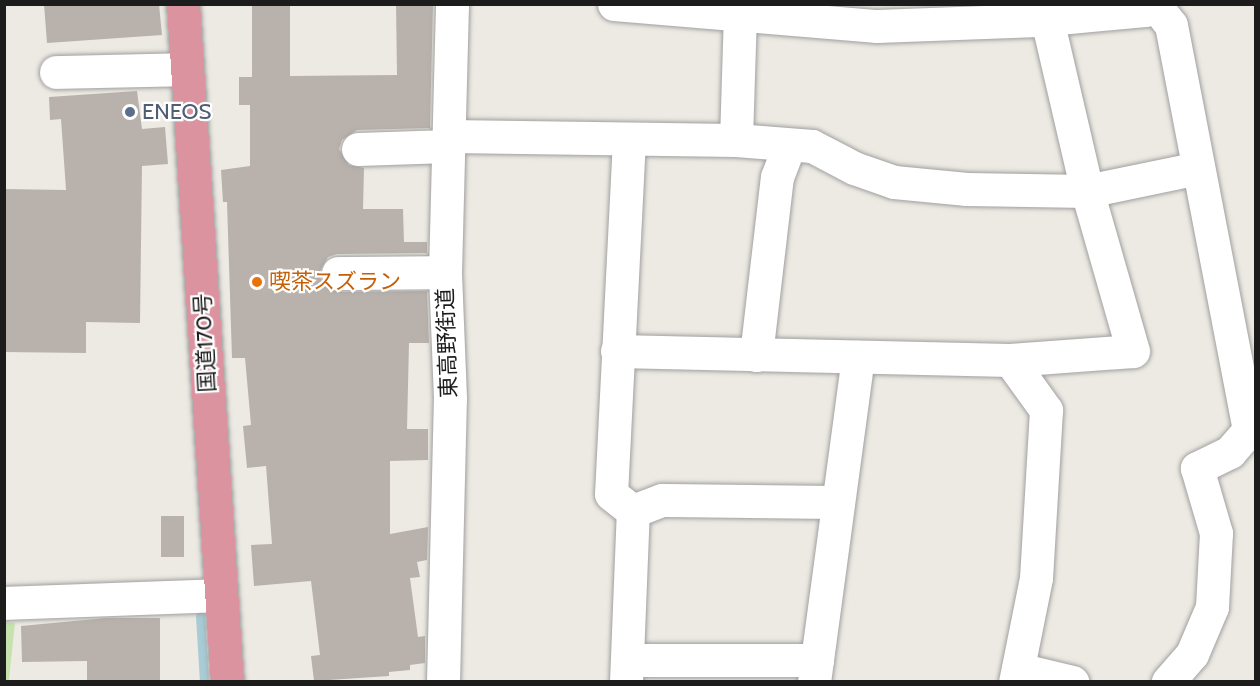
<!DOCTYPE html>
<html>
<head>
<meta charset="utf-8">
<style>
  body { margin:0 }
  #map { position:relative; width:1260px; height:686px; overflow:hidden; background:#edeae3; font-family:Cabin,"Noto Sans JP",sans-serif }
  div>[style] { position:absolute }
  .grass>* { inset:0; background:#c7e2ae; transform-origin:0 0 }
  .stream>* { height:9px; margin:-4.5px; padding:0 4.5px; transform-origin:4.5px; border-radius:4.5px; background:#a8cbd6 }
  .building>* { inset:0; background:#b9b2ac; transform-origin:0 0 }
  .roads { filter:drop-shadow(0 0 2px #a0a0a0) drop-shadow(0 0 2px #a0a0a0) }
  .minor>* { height:33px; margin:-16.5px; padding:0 16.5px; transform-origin:16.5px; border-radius:16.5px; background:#fff }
  .highway>* { height:33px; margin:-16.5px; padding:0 16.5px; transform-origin:16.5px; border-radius:16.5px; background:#dc93a0 }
  .dots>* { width:16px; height:16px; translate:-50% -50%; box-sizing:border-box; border:3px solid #fff; border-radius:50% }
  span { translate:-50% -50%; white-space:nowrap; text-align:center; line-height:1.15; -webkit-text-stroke:4.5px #fff; paint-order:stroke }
  .service-label { font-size:22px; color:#4e5e75 }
  .left { translate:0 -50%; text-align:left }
  .food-label { font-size:22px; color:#c56008 }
  .street-label { font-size:22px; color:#1c1c1c }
  .frame { position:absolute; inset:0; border:6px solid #1c1c1c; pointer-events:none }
</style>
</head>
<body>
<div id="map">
  <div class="grass">
    <div style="left:5px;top:622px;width:10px;height:59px;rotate:6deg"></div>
  </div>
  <div class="stream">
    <div style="left:200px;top:616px;width:66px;rotate:86.5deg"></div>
  </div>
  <div class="building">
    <div style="clip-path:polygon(44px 4px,159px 4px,162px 35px,47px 43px)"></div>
    <div style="clip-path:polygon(252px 4px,290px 4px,290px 76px,397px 75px,396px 4px,433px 4px,430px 128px,357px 130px,342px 140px,339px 149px,349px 165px,364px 168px,363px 209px,403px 209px,404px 242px,427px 242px,427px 253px,337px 254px,328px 257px,319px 273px,322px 283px,338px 292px,427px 291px,429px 343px,409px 343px,407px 429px,428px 429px,428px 460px,390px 461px,390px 534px,428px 527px,427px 560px,417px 562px,420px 577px,410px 578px,418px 637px,425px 636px,425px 663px,410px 665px,410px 670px,389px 672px,389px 676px,314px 681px,311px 656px,320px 655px,311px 581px,254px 586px,251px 545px,272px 544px,266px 466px,247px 468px,243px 426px,251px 425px,245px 358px,232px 358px,227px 202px,223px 202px,221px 170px,250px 166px,250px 105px,239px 105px,239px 77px,252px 77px)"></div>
    <div style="clip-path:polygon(137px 91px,142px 129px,165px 127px,168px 164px,142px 166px,140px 323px,86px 322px,86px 353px,4px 352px,4px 189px,66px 190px,61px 119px,50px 120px,49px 97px)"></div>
    <div style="left:161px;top:516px;width:23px;height:41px"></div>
    <div style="clip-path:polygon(106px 618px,160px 618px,160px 681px,87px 680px,87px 661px,22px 662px,21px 626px)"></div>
  </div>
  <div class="roads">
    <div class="minor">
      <div style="left:614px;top:4px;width:264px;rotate:4.8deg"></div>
      <div style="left:877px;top:26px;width:161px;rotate:-2.1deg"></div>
      <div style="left:1038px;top:20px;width:107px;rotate:-5.3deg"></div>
      <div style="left:1145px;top:10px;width:16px;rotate:-22deg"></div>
      <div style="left:1156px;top:6px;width:24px;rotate:52deg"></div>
      <div style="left:1171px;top:25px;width:412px;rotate:79.1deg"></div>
      <div style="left:1249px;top:430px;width:29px;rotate:131deg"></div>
      <div style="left:1230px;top:452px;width:37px;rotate:154deg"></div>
      <div style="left:1197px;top:468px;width:68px;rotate:73.7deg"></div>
      <div style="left:1216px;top:533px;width:74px;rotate:93.1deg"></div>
      <div style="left:1212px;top:607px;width:51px;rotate:113.1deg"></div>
      <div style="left:1192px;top:654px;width:37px;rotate:131deg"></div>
      <div style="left:56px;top:72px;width:131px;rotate:-1.3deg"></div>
      <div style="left:449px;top:136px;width:287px;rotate:0.8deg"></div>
      <div style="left:736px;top:140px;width:76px;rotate:4.5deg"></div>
      <div style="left:812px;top:146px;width:47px;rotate:27.6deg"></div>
      <div style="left:854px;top:168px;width:42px;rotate:19.3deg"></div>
      <div style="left:894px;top:182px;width:73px;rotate:5.5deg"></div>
      <div style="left:967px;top:189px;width:120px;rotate:1deg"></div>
      <div style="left:1087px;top:191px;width:113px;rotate:-11.7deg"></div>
      <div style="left:629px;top:139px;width:355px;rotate:92.9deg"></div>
      <div style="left:611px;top:494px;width:28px;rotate:38deg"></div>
      <div style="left:736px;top:140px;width:125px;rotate:-88.2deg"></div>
      <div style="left:358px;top:149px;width:90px;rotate:-1.9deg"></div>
      <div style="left:338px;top:273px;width:107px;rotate:-0.5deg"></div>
      <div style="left:617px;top:351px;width:393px;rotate:1.3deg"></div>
      <div style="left:1010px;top:360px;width:123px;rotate:-4.2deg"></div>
      <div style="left:1133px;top:351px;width:166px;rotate:-106deg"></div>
      <div style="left:1087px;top:191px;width:177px;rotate:-103.1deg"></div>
      <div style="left:756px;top:355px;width:179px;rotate:-83.3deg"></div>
      <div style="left:777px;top:177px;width:34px;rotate:-69deg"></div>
      <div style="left:1010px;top:360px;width:62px;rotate:54.2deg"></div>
      <div style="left:1046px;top:410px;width:168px;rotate:93.4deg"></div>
      <div style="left:1036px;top:578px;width:106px;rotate:101.4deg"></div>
      <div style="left:633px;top:511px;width:31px;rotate:-21deg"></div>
      <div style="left:662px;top:500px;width:176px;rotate:0.7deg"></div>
      <div style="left:4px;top:603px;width:216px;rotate:-2.1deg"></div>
      <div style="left:628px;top:660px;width:189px"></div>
      <div style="left:1018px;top:669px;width:56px;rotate:13.5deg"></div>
      <div style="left:443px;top:682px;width:284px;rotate:-88.6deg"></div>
      <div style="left:450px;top:398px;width:126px;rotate:-92.3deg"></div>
      <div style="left:445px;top:272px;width:268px;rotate:-88.5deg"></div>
      <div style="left:626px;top:682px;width:171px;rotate:-87.7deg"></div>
      <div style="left:814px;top:682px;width:328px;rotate:-82.3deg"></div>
    </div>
    <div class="highway">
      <div style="left:183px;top:4px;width:679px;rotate:86.29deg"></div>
    </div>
  </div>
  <div class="dots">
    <div style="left:130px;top:112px;background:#5c6f8a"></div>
    <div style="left:257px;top:282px;background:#e8710a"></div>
  </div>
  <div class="service-label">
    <span class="left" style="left:142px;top:112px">ENEOS</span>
  </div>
  <div class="food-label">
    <span class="left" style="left:269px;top:282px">喫茶スズラン</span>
  </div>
  <div class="street-label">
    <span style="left:205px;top:343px;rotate:-93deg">国道170号</span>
    <span style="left:447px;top:343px;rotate:-92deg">東高野街道</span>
  </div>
  <div class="frame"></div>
</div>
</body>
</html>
